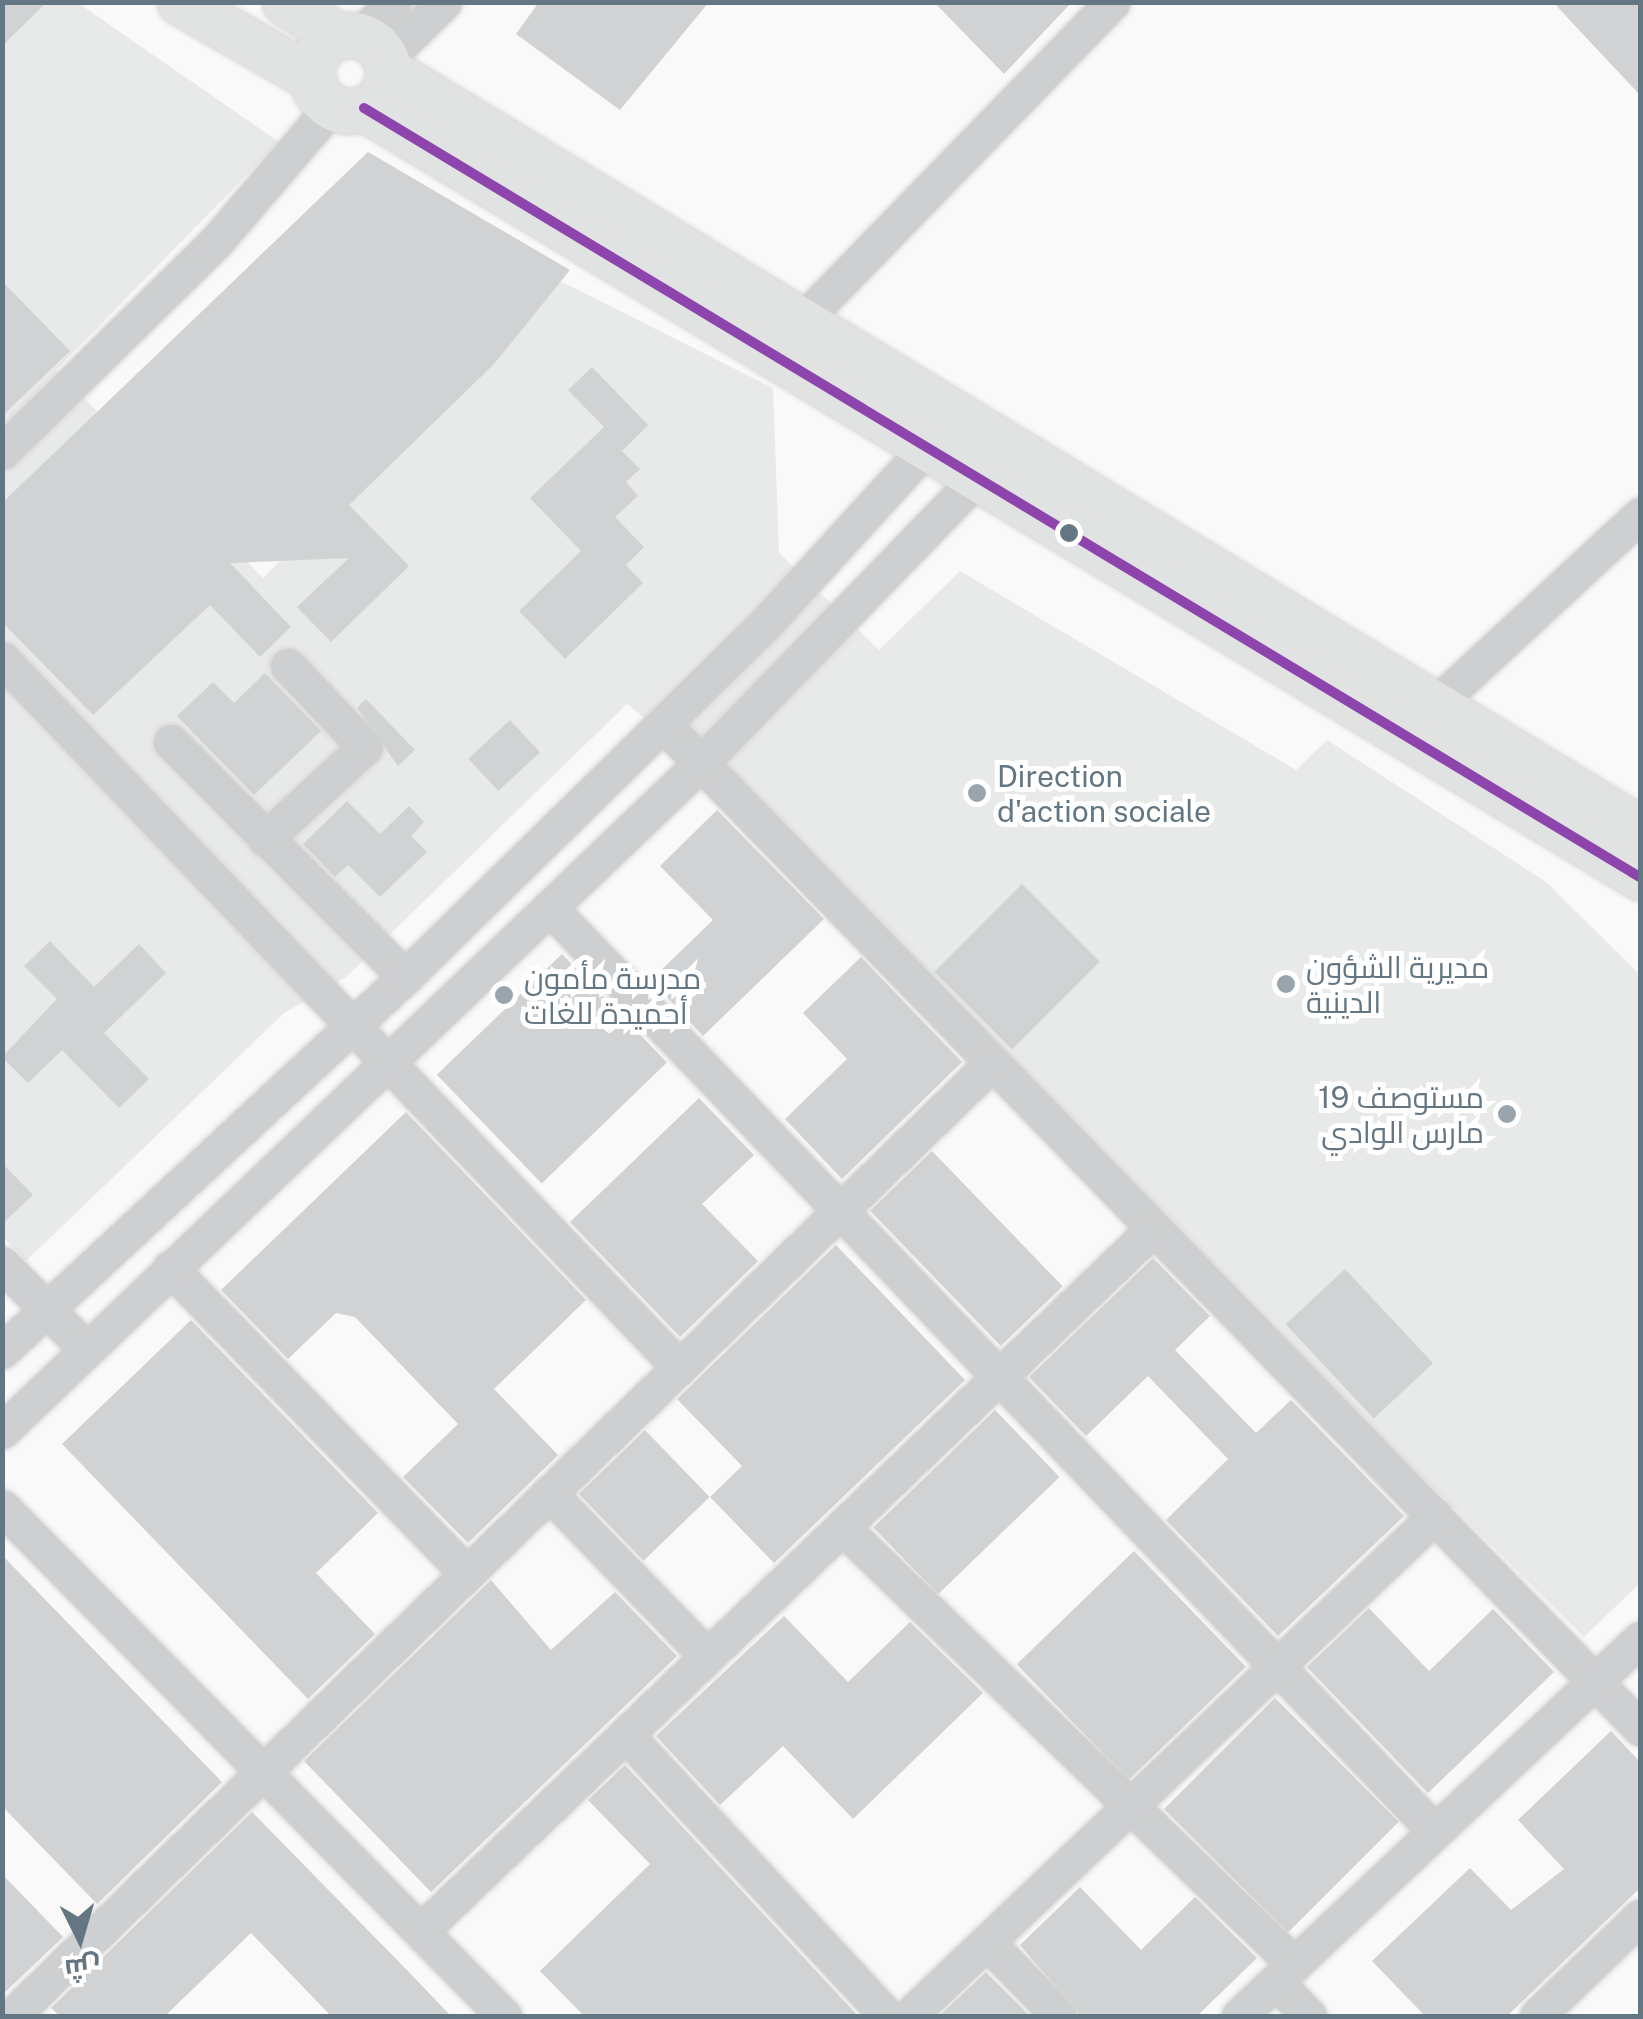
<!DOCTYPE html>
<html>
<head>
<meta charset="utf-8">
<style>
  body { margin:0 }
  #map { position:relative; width:1643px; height:2019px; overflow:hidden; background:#f9f9f9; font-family:"Public Sans",Cairo,sans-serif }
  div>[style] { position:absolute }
  .built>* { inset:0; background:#e8e9e9 }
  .building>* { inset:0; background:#d0d2d3; transform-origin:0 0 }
  .roads { filter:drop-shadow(0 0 2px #d5d6d7) drop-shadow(0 0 2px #d5d6d7) }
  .minor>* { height:35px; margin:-17.5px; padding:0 17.5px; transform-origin:17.5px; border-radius:17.5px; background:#cecfd0 }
  .major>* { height:45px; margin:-22.5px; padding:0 22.5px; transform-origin:22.5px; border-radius:22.5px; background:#e1e2e2 }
  .major>.ring { margin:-22.5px; padding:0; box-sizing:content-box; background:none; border:45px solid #e1e2e2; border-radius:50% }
  .bus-1>* { height:10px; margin:-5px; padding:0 5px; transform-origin:5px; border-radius:5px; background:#8e44ad }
  .dots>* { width:28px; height:28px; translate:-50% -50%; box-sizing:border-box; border:5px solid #fff; border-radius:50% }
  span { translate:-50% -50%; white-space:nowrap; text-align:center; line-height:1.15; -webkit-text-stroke:10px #fff; paint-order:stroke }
  .poi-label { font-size:30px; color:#657683 }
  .left { translate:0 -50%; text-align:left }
  .right { translate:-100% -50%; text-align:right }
  .frame { position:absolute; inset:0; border:5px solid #657683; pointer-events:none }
  .north { position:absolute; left:30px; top:1889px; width:100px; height:100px; -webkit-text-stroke:8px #fff; paint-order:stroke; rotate:175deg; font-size:28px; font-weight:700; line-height:40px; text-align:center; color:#657683 }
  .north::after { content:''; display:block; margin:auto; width:35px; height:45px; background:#657683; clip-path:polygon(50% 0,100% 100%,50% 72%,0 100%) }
</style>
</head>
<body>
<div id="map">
  <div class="built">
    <div style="clip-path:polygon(3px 3px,78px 3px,279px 142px,56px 370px,263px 578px,560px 281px,773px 388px,779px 553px,879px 650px,960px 571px,1296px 770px,1327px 740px,1546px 882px,1640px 975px,1640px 1583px,1584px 1637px,701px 763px,627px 704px,345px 978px,284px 1013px,26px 1261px,3px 1237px)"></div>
  </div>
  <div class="building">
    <div style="clip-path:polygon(2px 2px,47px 2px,2px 46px)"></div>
    <div style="clip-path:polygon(539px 2px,709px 2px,620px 110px,516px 34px)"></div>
    <div style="clip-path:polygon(934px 2px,1072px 2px,1004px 74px)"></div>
    <div style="clip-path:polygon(1553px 2px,1640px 2px,1640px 95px,1578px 29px)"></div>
    <div style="clip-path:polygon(368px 152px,570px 270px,494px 364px,349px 505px,409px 566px,331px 642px,297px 607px,349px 558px,230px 563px,291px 627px,260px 657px,210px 605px,93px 715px,2px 622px,2px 503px)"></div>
    <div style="clip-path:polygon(2px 281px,70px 351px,2px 416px)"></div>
    <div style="clip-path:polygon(592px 367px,648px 425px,622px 451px,640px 469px,626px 482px,638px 496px,615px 517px,644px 547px,626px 565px,643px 583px,565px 659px,519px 611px,581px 551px,530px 498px,604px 427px,568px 390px)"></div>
    <div style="clip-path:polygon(265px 673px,321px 731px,254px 795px,177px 716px,213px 682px,234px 703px)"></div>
    <div style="clip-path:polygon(366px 699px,415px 750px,398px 766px,357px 708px)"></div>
    <div style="left:510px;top:720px;width:44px;height:57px;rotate:47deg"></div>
    <div style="clip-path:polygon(347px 801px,380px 834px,409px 806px,424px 822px,411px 836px,427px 852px,380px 897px,348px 865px,335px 877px,303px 844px)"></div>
    <div style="clip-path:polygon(717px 810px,824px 919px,703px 1036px,651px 980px,713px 920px,660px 866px)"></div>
    <div style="left:1022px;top:884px;width:110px;height:124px;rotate:45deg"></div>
    <div style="clip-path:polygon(50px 941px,94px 987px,139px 944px,166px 973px,104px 1033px,149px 1079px,119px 1108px,62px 1050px,28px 1083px,2px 1057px,57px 999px,24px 966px)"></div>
    <div style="left:562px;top:954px;width:151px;height:174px;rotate:46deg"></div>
    <div style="clip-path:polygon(861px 957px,962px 1062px,842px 1179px,785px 1119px,847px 1059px,803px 1013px)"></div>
    <div style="clip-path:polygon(699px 1098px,754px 1155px,702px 1204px,758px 1261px,680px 1337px,570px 1222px)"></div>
    <div style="clip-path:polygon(406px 1112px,586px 1300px,494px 1389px,558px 1455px,468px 1543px,403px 1477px,458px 1424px,355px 1317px,336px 1313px,288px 1359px,221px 1290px)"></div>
    <div style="left:932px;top:1151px;width:188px;height:86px;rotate:46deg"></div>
    <div style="clip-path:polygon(2px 1163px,33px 1195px,2px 1224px)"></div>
    <div style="clip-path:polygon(836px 1245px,965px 1380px,774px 1563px,710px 1497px,742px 1466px,677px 1399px)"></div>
    <div style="clip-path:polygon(1153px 1258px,1210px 1316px,1175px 1350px,1256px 1433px,1291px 1400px,1404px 1516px,1278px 1636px,1166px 1520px,1228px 1459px,1148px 1376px,1086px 1436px,1029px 1377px)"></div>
    <div style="left:1345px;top:1269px;width:129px;height:81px;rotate:47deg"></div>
    <div style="clip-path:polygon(191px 1320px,378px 1513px,316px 1573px,375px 1634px,308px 1699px,62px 1444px)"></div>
    <div style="left:995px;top:1410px;width:93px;height:169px;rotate:46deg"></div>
    <div style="left:645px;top:1430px;width:93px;height:92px;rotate:46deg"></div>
    <div style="left:1134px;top:1551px;width:161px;height:163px;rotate:46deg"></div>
    <div style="clip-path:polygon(2px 1555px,222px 1782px,97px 1904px,2px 1806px)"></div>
    <div style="clip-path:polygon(491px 1580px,551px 1650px,615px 1592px,677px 1656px,431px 1892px,304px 1761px)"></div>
    <div style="clip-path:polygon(1369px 1608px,1429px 1671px,1493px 1609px,1554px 1672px,1428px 1793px,1307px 1667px)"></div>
    <div style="clip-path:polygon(784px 1616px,848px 1682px,910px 1622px,983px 1693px,853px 1819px,783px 1746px,720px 1805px,656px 1736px)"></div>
    <div style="left:1275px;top:1698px;width:175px;height:157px;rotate:45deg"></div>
    <div style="clip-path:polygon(1611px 1731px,1640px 1762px,1640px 1888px,1507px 2016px,1425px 2016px,1372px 1961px,1470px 1868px,1511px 1910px,1564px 1869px,1518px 1820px)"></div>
    <div style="clip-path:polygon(625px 1765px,858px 2016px,584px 2016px,540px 1971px,650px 1864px,588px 1800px)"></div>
    <div style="clip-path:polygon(252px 1812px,402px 1965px,451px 2016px,331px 2016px,251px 1933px,165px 2016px,60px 2016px,51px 2008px)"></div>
    <div style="clip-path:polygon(2px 1874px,63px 1937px,2px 1995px)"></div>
    <div style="clip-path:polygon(1080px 1887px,1141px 1950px,1195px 1897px,1257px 1958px,1197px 2016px,1080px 2016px,1020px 1945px)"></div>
    <div style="clip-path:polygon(986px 1972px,1030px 2016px,939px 2016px)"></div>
  </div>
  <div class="roads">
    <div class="minor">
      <div style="left:360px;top:35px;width:47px;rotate:-44.1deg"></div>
      <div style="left:386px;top:59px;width:81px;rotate:-44.5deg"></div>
      <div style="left:807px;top:316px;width:438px;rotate:-45.8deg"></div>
      <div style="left:2px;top:452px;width:298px;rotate:-44.5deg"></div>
      <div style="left:215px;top:243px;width:180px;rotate:-49.5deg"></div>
      <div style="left:2px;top:659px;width:978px;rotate:46.28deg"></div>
      <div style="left:1436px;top:704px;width:278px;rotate:-42.8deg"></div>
      <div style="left:663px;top:724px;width:1401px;rotate:45.78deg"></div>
      <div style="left:171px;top:742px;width:332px;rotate:45.1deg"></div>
      <div style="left:265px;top:839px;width:136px;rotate:-42.6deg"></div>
      <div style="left:365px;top:747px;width:112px;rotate:-133.5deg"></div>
      <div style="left:550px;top:908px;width:1277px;rotate:46.21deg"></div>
      <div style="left:2px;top:1264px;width:118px;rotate:45.3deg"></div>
      <div style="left:170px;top:1268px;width:424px;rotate:45.8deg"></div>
      <div style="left:2px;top:1351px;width:550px;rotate:-42.86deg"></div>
      <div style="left:405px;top:977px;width:506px;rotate:-44.44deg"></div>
      <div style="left:766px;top:623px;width:264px;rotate:-47.6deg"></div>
      <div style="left:2px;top:1431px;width:967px;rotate:-43.7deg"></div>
      <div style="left:701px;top:763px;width:422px;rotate:-45.9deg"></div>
      <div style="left:549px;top:1493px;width:227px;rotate:45.9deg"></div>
      <div style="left:2px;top:1507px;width:715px;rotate:45.4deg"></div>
      <div style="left:842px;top:1527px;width:629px;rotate:44.03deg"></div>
      <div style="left:626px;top:1735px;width:384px;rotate:47.1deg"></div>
      <div style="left:421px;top:1931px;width:1010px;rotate:-43.8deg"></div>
      <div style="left:989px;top:1944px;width:100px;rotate:45.8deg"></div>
      <div style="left:1276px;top:1982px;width:47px;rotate:45.9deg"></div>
      <div style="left:12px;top:2016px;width:1367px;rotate:-44.2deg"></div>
      <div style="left:909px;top:2016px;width:726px;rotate:-43.55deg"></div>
      <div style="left:1239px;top:2016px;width:550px;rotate:-43.23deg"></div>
      <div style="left:1537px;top:2016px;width:143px;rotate:-43.9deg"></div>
    </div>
    <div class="major">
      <div style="left:180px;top:2px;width:152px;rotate:29.9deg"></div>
      <div style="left:285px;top:2px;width:63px;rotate:32.7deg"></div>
      <div class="ring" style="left:312px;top:35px;width:31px;height:31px"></div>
      <div style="left:389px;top:71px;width:1463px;rotate:31.21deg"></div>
      <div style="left:364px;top:108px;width:1490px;rotate:31.08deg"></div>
    </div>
  </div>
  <div class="bus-1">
    <div style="left:364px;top:108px;width:1490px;rotate:31.08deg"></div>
  </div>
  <div class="dots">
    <div style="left:1069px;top:533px;background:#657683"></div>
    <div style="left:977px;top:793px;background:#99a4ac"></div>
    <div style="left:1286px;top:984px;background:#99a4ac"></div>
    <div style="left:504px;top:995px;background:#99a4ac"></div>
    <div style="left:1507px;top:1114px;background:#99a4ac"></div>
  </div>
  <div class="poi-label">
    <span class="left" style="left:997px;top:793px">Direction<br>d'action sociale</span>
    <span class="left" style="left:1306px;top:984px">مديرية الشؤون<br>الدينية</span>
    <span class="left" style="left:524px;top:995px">مدرسة مأمون<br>أحميدة للغات</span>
    <span class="right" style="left:1484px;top:1114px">مستوصف 19<br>مارس الوادي</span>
  </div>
  <div class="frame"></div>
  <div class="north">ش</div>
</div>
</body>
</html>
